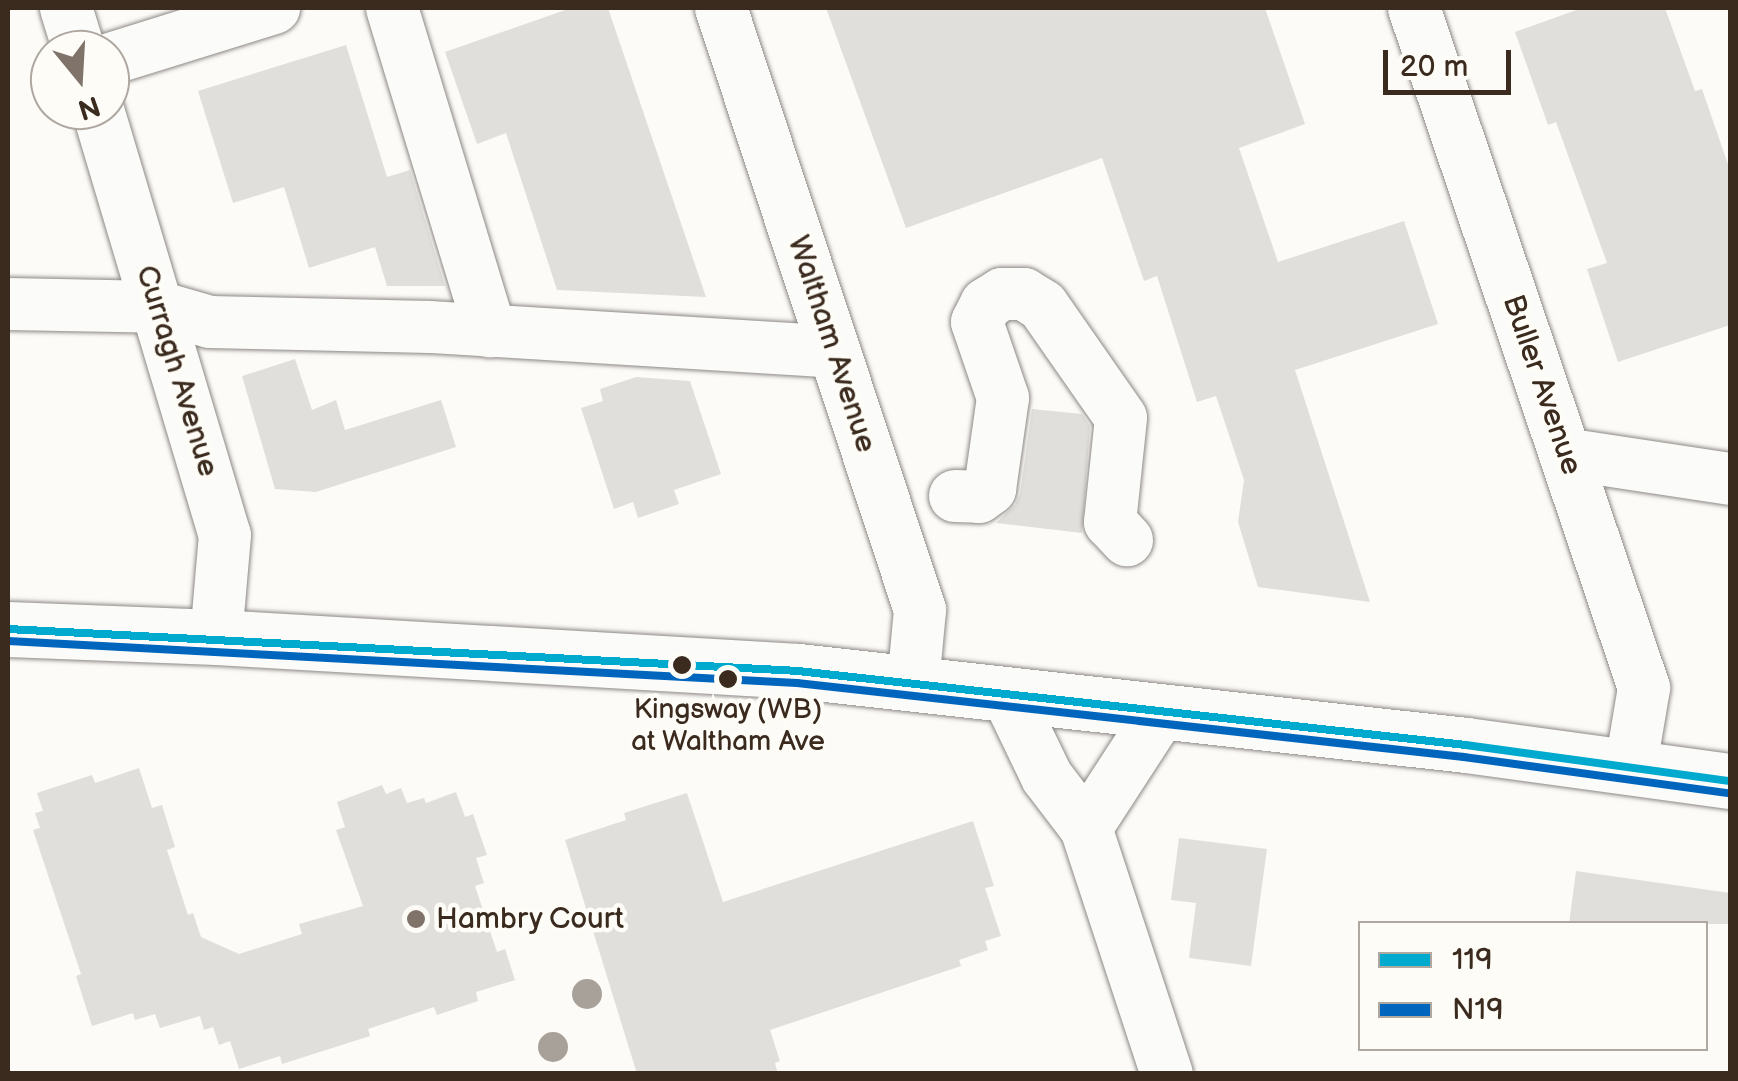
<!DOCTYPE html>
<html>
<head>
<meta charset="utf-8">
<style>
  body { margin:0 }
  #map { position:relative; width:1738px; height:1081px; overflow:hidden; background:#fcfbf8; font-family:"Balsamiq Sans",sans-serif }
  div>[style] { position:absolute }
  .building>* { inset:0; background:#e0dfdc }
  .roads { filter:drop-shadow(0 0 2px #8d8985) drop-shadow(0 0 2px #8d8985) }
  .minor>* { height:52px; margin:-26px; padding:0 26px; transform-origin:26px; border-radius:26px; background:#fbfbf9 }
  .major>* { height:55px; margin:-27.5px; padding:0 27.5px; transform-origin:27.5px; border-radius:27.5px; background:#fbfbf9 }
  .bus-1>* { height:8px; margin:-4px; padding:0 4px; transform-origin:4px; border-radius:4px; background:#00a9ce }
  .bus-2>* { height:8px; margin:-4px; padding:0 4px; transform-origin:4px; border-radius:4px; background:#0065bd }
  .trees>* { width:30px; height:30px; margin:-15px; border-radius:50%; background:#a8a199 }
  .dots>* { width:28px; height:28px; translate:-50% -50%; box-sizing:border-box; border:5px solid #fdfcf7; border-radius:50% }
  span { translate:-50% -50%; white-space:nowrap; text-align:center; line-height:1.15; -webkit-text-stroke:9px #fdfcf7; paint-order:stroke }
  .bus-label { font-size:28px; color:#3b2a1e }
  .street-label { font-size:30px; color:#3b2a1e }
  .poi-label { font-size:30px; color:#3b2a1e }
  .left { translate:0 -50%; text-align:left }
  .frame { position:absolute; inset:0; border:10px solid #3b2a1e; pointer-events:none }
  .legend { position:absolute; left:1358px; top:921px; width:350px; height:130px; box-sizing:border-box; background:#fdfcf7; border:2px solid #afa8a0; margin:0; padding:12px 18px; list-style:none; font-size:30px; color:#3b2a1e }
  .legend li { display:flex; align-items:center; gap:20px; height:50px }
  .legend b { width:50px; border:2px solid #afa8a0 }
  .north { position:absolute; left:30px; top:30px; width:100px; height:100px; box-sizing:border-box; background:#fdfcf7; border:2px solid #afa8a0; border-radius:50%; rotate:162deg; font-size:28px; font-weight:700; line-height:40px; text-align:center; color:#3b2a1e }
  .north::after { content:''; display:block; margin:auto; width:35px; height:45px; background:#7f736a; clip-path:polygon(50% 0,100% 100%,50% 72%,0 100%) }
  .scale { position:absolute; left:1383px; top:50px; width:128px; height:45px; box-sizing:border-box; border:5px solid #3b2a1e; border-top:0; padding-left:12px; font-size:30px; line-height:35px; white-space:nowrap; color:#3b2a1e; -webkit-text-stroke:8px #fdfcf7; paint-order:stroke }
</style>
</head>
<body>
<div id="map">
  <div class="building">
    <div style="clip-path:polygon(571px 8px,608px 8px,706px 297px,557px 290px,506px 133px,477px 144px,445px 52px)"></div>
    <div style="clip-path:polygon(826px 8px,1265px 8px,1305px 124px,1239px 148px,1278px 262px,1404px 221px,1438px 324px,1295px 370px,1370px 602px,1258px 587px,1238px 522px,1244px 480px,1216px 396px,1197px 402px,1157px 276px,1144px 281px,1102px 158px,906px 228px)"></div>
    <div style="clip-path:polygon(1582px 8px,1665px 8px,1695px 91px,1702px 89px,1730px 170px,1730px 325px,1618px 362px,1587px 269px,1607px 263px,1556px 122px,1548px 125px,1515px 32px)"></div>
    <div style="clip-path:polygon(346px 45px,387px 177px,410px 170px,445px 286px,387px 286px,375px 247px,309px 268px,284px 187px,233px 203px,198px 91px)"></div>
    <div style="clip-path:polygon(295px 359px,312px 410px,336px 400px,345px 430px,441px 400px,456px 447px,316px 492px,275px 489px,242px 376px)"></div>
    <div style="clip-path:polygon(636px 377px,690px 381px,721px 474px,674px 490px,679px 504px,638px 518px,633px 502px,614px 509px,581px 408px,603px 401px,600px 389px)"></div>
    <div style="clip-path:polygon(1032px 409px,1082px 414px,1090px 426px,1082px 533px,996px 523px,1015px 505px,1020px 494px)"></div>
    <div style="clip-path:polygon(139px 768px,152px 808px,162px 805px,175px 847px,167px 850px,188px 915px,193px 913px,201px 937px,239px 954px,302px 934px,299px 924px,363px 906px,336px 830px,345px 827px,337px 802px,382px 785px,386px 794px,401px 788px,407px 803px,424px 798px,426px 803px,456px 792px,465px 817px,473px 814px,487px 855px,476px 858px,484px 883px,475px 886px,497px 952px,505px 949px,515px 980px,476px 992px,478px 1001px,437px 1015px,434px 1007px,368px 1029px,370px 1036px,282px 1064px,280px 1056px,239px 1069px,230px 1041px,219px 1045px,213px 1027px,204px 1030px,200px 1016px,160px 1028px,155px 1014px,135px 1020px,133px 1013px,92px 1026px,76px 976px,81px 974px,33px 830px,40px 828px,35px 813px,43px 811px,37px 793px,92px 775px,95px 783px)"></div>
    <div style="clip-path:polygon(687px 793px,723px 902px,973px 821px,994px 886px,985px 888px,1001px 936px,985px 941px,988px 950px,959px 960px,961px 966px,770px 1030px,780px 1061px,775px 1063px,778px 1074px,637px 1074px,565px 840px,626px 820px,624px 813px)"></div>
    <div style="clip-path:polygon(1179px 838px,1267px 849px,1251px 966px,1189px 958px,1196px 903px,1171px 900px)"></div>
    <div style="clip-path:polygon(1576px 871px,1730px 893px,1730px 924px,1569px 924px)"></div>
  </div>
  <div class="roads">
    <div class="minor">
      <div style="left:66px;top:8px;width:44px;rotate:72.8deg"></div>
      <div style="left:392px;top:8px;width:338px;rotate:73.1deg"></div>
      <div style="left:721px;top:8px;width:634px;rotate:71.71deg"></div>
      <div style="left:920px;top:610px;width:74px;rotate:95.4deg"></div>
      <div style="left:1414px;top:8px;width:718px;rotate:71.31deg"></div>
      <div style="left:1644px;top:688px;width:78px;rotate:99.6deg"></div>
      <div style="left:110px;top:59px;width:172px;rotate:-17.3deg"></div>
      <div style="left:98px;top:110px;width:444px;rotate:73.4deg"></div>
      <div style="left:225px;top:535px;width:102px;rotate:95deg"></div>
      <div style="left:8px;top:304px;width:150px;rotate:1.1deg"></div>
      <div style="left:158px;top:307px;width:54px;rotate:16.1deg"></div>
      <div style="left:210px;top:322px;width:220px;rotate:1.3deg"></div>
      <div style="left:430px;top:327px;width:405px;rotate:3.5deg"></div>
      <div style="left:1565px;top:454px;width:167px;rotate:8.6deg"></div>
      <div style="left:955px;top:496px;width:24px;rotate:2deg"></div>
      <div style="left:979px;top:497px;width:14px;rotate:-36deg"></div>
      <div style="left:990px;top:489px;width:92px;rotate:-81.9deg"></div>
      <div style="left:1003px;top:398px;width:80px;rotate:-108.9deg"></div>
      <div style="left:977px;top:322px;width:20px;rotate:-63deg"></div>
      <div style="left:986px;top:304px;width:19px;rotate:-32deg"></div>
      <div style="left:1002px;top:294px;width:22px"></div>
      <div style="left:1024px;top:294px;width:22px;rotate:32deg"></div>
      <div style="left:1043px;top:306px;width:136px;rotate:55.1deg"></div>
      <div style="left:1121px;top:418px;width:105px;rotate:96deg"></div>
      <div style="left:1110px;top:522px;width:25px;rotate:47deg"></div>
      <div style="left:1007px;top:694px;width:92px;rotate:64.3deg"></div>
      <div style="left:1047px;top:777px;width:64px;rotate:52.6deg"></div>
      <div style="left:1086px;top:828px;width:259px;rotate:71.8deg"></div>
      <div style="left:1086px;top:828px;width:140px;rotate:-57deg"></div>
    </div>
    <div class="major">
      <div style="left:8px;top:629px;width:208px;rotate:2.2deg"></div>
      <div style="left:216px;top:637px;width:583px;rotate:3.34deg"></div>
      <div style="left:798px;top:671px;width:672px;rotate:6.32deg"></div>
      <div style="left:1466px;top:745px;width:266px;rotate:7.8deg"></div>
    </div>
  </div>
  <div class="bus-1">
    <div style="left:8px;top:629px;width:791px;rotate:3.04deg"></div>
    <div style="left:798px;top:671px;width:672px;rotate:6.32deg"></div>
    <div style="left:1466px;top:745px;width:266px;rotate:7.8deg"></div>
  </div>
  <div class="bus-2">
    <div style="left:8px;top:641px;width:790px;rotate:3.05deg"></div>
    <div style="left:797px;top:683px;width:671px;rotate:6.33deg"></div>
    <div style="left:1464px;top:757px;width:266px;rotate:7.8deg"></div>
  </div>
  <div class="trees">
    <div style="left:587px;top:994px"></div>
    <div style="left:553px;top:1047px"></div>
  </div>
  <div class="dots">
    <div style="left:682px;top:665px;background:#3b2a1e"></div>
    <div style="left:728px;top:679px;background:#3b2a1e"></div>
    <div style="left:416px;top:919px;background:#7f736a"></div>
  </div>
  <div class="bus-label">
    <span style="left:728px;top:726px">Kingsway (WB)<br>at Waltham Ave</span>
  </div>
  <div class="street-label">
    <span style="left:832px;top:344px;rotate:72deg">Waltham Avenue</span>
    <span style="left:177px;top:371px;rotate:73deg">Curragh Avenue</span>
    <span style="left:1542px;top:385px;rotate:71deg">Buller Avenue</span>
  </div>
  <div class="poi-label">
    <span class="left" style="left:436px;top:919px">Hambry Court</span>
  </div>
  <div class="frame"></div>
  <ul class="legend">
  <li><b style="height:12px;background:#00a9ce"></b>119</li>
  <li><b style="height:12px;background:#0065bd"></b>N19</li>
  </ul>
  <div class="north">N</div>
  <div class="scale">20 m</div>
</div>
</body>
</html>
